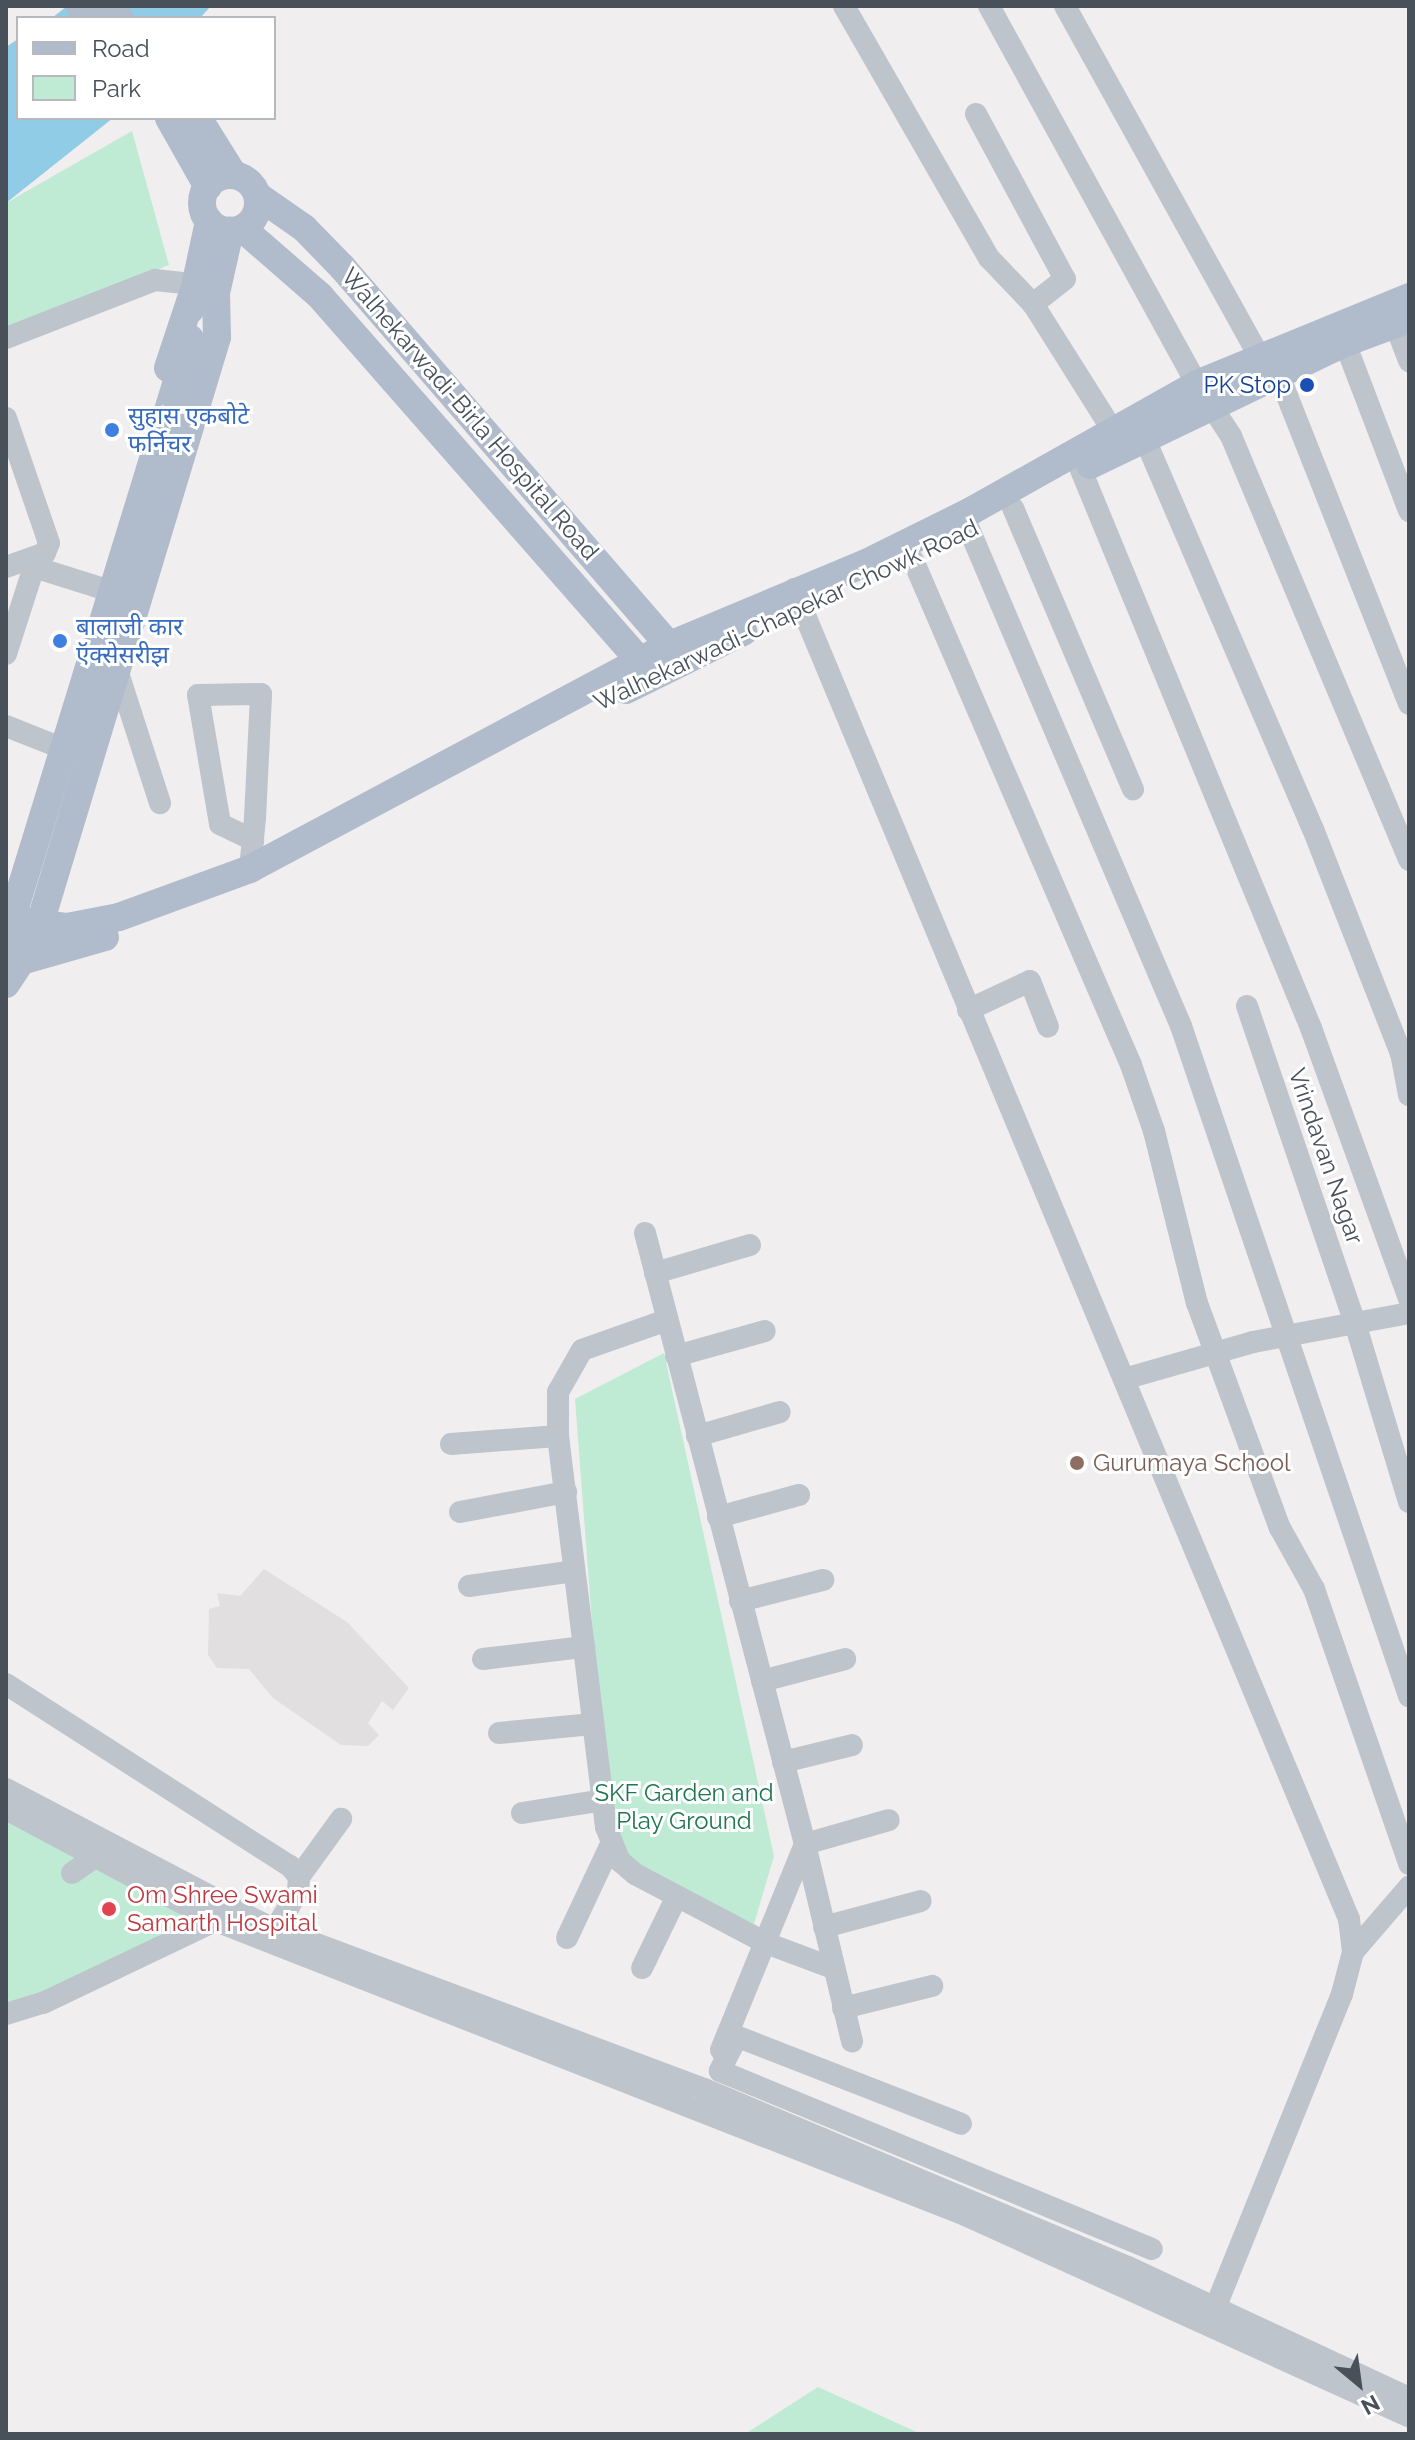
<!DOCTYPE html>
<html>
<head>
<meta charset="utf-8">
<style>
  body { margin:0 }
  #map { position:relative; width:1415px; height:2440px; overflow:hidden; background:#f0eeee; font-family:Raleway,"Noto Sans Devanagari",sans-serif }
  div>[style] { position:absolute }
  .education>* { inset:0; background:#e1dfdf }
  .green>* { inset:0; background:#bfebd4 }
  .water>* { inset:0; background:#90cce5 }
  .minor>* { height:22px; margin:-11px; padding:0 11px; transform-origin:11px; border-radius:11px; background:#bdc4cc }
  .major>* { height:28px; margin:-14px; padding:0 14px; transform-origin:14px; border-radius:14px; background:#b0bbcb }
  .major>.ring { margin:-14px; padding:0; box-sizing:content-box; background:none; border:28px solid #b0bbcb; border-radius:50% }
  .major-bridge>* { height:28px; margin:-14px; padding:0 14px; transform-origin:14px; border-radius:14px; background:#b0bbcb }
  .dots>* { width:22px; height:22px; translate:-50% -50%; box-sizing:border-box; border:4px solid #fff; border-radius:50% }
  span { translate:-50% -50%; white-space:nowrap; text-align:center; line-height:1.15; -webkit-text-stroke:6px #fff; paint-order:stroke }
  .transit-label { font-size:24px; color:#164399 }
  .right { translate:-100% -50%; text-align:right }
  .street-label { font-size:24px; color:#48505a }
  .shop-label { font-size:24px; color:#366cbe }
  .left { translate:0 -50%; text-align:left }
  .education-label { font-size:24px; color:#785e54 }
  .park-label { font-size:24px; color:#1e7651 }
  .health-label { font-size:24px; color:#be3a42 }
  .frame { position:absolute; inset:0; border:8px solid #48505a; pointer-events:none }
  .legend { position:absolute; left:16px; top:16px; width:260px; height:104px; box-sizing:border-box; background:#fff; border:2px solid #b6b9bd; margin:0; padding:10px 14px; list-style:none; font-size:24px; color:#48505a }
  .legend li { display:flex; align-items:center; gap:16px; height:40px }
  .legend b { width:40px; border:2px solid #b6b9bd }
  .north { position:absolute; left:1319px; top:2344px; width:80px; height:80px; -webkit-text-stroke:6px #fff; paint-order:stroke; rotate:151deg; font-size:22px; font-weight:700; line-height:32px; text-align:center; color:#48505a }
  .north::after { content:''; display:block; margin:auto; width:28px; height:36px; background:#48505a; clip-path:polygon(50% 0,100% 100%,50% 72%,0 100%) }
</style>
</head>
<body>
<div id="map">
  <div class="education">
    <div style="clip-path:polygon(264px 1569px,347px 1622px,409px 1688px,393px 1710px,382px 1701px,368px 1723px,379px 1735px,368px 1746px,341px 1745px,273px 1698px,249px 1669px,217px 1668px,208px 1655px,209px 1609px,220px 1606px,217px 1593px,240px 1596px)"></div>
  </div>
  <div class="green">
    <div style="clip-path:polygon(132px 131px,169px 265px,6px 326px,6px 203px)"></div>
    <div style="clip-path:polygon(664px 1353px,774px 1856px,754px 1924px,610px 1860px,575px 1399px)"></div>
    <div style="clip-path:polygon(6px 1821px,205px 1924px,6px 2011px)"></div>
    <div style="clip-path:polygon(818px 2387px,921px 2434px,745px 2434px)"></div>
  </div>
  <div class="water">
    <div style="clip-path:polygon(67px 6px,211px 6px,200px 18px,52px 18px)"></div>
    <div style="clip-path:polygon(18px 39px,18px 118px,113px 118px,6px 203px,6px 47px)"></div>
  </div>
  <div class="minor">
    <div style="left:844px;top:6px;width:291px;rotate:60.1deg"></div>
    <div style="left:989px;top:258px;width:64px;rotate:46.3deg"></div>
    <div style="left:1033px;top:304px;width:150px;rotate:57.8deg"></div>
    <div style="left:989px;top:6px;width:431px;rotate:61.2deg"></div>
    <div style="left:1197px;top:384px;width:62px;rotate:56.8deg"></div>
    <div style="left:1231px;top:436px;width:460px;rotate:67.2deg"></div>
    <div style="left:1065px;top:6px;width:400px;rotate:61deg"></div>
    <div style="left:976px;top:114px;width:187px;rotate:61.7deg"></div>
    <div style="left:1065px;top:279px;width:41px;rotate:142deg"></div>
    <div style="left:1395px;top:324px;width:40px;rotate:69deg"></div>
    <div style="left:6px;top:338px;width:160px;rotate:-21.3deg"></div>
    <div style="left:155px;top:280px;width:39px;rotate:6deg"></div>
    <div style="left:1345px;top:343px;width:180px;rotate:69.1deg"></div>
    <div style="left:1278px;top:373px;width:356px;rotate:68.4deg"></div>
    <div style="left:6px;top:418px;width:132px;rotate:71deg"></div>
    <div style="left:49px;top:543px;width:11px;rotate:112deg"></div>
    <div style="left:45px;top:553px;width:41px;rotate:160.3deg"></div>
    <div style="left:1144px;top:437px;width:427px;rotate:66.7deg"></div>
    <div style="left:1313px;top:829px;width:241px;rotate:68.6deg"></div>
    <div style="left:1401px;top:1053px;width:9px;rotate:32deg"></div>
    <div style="left:1081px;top:470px;width:604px;rotate:67.6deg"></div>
    <div style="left:1311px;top:1028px;width:288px;rotate:70.1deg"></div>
    <div style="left:1013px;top:508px;width:306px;rotate:66.9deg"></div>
    <div style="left:969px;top:529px;width:540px;rotate:66.9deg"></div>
    <div style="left:1181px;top:1026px;width:708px;rotate:71.21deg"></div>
    <div style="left:913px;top:560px;width:550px;rotate:66.65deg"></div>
    <div style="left:1131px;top:1065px;width:70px;rotate:70.8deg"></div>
    <div style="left:1154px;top:1131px;width:177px;rotate:76deg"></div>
    <div style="left:1197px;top:1303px;width:240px;rotate:69.8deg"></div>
    <div style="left:1280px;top:1528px;width:70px;rotate:60.9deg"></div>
    <div style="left:1314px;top:1589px;width:291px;rotate:70.9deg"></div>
    <div style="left:794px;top:589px;width:1441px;rotate:67.35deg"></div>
    <div style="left:1349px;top:1919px;width:33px;rotate:83deg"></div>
    <div style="left:1353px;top:1952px;width:43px;rotate:104.7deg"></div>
    <div style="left:1342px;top:1994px;width:355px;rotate:112deg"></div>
    <div style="left:6px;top:654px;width:91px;rotate:-72.2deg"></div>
    <div style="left:34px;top:567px;width:70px;rotate:17.4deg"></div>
    <div style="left:117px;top:670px;width:140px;rotate:72.1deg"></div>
    <div style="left:6px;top:726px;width:52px;rotate:21.6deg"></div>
    <div style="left:250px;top:869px;width:51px;rotate:-84.4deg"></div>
    <div style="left:255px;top:818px;width:124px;rotate:-87.2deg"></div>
    <div style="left:261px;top:694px;width:63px;rotate:179.1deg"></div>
    <div style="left:198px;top:695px;width:131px;rotate:80.3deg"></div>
    <div style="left:220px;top:824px;width:37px;rotate:26deg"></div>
    <div style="left:1247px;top:1006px;width:335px;rotate:71.2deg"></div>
    <div style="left:1355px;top:1323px;width:187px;rotate:73.2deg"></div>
    <div style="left:968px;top:1010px;width:68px;rotate:-25.1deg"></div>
    <div style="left:1030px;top:981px;width:49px;rotate:68.6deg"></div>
    <div style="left:1401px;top:1053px;width:43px;rotate:79.2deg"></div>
    <div style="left:645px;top:1233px;width:632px;rotate:75.33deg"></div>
    <div style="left:805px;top:1844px;width:203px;rotate:76.6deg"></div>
    <div style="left:655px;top:1273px;width:99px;rotate:-16.4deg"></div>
    <div style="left:667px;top:1320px;width:90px;rotate:160.6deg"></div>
    <div style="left:582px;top:1350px;width:48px;rotate:119.7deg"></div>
    <div style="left:558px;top:1392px;width:44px;rotate:90deg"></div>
    <div style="left:558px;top:1436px;width:394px;rotate:83deg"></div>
    <div style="left:606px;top:1827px;width:37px;rotate:68deg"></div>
    <div style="left:620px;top:1861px;width:20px;rotate:41deg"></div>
    <div style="left:635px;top:1874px;width:148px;rotate:27.8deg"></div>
    <div style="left:766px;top:1943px;width:72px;rotate:20.5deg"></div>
    <div style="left:676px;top:1356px;width:92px;rotate:-15.7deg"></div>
    <div style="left:1124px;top:1379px;width:134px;rotate:-16deg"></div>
    <div style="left:1253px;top:1342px;width:159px;rotate:-10.5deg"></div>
    <div style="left:697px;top:1436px;width:86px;rotate:-16.1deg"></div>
    <div style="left:451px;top:1444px;width:107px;rotate:-4.3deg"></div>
    <div style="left:460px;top:1512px;width:108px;rotate:-10.7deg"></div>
    <div style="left:718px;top:1517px;width:84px;rotate:-15.2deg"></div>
    <div style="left:469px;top:1586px;width:106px;rotate:-8.1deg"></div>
    <div style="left:740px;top:1601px;width:86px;rotate:-14.2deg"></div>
    <div style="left:483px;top:1659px;width:102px;rotate:-6.8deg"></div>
    <div style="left:762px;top:1681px;width:86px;rotate:-14.8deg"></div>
    <div style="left:6px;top:1684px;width:337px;rotate:32.7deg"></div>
    <div style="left:290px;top:1866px;width:14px;rotate:51deg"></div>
    <div style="left:299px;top:1877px;width:15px;rotate:94deg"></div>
    <div style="left:298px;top:1892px;width:44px;rotate:121.9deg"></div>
    <div style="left:499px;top:1733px;width:94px;rotate:-5.5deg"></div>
    <div style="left:783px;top:1762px;width:71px;rotate:-13.8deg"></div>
    <div style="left:6px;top:1789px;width:290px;rotate:27.7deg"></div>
    <div style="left:263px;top:1924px;width:471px;rotate:20.5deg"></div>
    <div style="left:704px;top:2089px;width:460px;rotate:22.8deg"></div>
    <div style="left:1128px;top:2267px;width:310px;rotate:25deg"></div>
    <div style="left:6px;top:1809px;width:238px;rotate:28.1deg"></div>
    <div style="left:216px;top:1921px;width:805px;rotate:21.43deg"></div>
    <div style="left:965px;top:2215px;width:487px;rotate:24.4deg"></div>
    <div style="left:522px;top:1813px;width:82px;rotate:-9.1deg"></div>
    <div style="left:72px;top:1873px;width:28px;rotate:-35deg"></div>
    <div style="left:299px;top:1877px;width:72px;rotate:-54.1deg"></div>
    <div style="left:824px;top:1927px;width:100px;rotate:-15deg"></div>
    <div style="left:567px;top:1938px;width:104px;rotate:-64.9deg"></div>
    <div style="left:1353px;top:1952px;width:86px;rotate:-49.3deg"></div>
    <div style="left:642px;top:1968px;width:80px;rotate:-64.1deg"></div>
    <div style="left:843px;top:2008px;width:92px;rotate:-13.9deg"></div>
    <div style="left:6px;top:2014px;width:39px;rotate:-17deg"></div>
    <div style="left:43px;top:2003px;width:199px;rotate:-25.5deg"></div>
    <div style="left:728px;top:2033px;width:250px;rotate:21.3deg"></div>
    <div style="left:737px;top:2037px;width:38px;rotate:117deg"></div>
    <div style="left:720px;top:2071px;width:467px;rotate:22.4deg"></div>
    <div style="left:721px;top:2050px;width:222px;rotate:-67.8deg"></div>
    <div style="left:805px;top:1844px;width:87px;rotate:-15.9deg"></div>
  </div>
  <div class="major">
    <div style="left:80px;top:6px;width:16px;rotate:50deg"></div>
    <div style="left:109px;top:6px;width:16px;rotate:50deg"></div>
    <div style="left:169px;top:118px;width:79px;rotate:60.5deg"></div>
    <div style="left:198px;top:118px;width:66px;rotate:58deg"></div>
    <div class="ring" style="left:202px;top:175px;width:28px;height:28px"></div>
    <div style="left:258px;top:196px;width:56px;rotate:34.8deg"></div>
    <div style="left:304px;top:228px;width:54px;rotate:45.7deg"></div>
    <div style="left:342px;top:267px;width:517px;rotate:49.16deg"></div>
    <div style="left:243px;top:229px;width:102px;rotate:41deg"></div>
    <div style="left:320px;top:296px;width:505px;rotate:48.77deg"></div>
    <div style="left:190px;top:310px;width:91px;rotate:-77.9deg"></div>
    <div style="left:168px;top:368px;width:79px;rotate:-71.6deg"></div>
    <div style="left:1090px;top:465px;width:283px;rotate:-25.6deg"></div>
    <div style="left:1345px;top:343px;width:68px;rotate:-20.6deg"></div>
    <div style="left:626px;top:690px;width:131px;rotate:-26.4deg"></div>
    <div style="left:6px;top:919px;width:62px;rotate:7.5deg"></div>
    <div style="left:67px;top:927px;width:53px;rotate:-10.9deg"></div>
    <div style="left:119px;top:917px;width:140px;rotate:-20.1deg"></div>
    <div style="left:250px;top:869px;width:476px;rotate:-28.1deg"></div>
    <div style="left:670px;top:645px;width:212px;rotate:-22.7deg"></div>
    <div style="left:866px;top:563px;width:117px;rotate:-26.3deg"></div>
    <div style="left:971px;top:511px;width:259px;rotate:-29.3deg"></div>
    <div style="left:1197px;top:384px;width:229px;rotate:-22.3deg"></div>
    <div style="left:6px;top:955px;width:22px;rotate:10deg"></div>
    <div style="left:28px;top:959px;width:80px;rotate:-15.9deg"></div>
    <div style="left:6px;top:984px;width:53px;rotate:-56.6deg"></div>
    <div style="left:35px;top:940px;width:630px;rotate:-73.2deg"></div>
    <div style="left:217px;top:337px;width:44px;rotate:-91.3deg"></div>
    <div style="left:216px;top:293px;width:64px;rotate:-77.3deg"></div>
  </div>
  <div class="major-bridge">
    <div style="left:6px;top:937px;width:626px;rotate:-72.9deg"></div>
  </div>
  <div class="dots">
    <div style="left:1307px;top:385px;background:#1a4fb4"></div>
    <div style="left:112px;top:430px;background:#3f7fe0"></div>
    <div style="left:60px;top:641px;background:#3f7fe0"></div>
    <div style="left:1077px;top:1463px;background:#8d6e63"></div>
    <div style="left:109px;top:1909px;background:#e0444e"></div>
  </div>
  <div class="transit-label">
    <span class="right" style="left:1291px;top:385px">PK Stop</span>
  </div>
  <div class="street-label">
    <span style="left:470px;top:414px;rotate:49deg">Walhekarwadi-Birla Hospital Road</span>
    <span style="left:786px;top:615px;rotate:-25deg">Walhekarwadi-Chapekar Chowk Road</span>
    <span style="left:1326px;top:1156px;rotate:71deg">Vrindavan Nagar</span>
  </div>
  <div class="shop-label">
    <span class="left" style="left:128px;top:430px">सुहास एकबोटे<br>फर्निचर</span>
    <span class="left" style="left:76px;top:641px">बालाजी कार<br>ऍक्सेसरीझ</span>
  </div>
  <div class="education-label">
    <span class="left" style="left:1093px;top:1463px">Gurumaya School</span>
  </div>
  <div class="park-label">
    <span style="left:684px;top:1807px">SKF Garden and<br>Play Ground</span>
  </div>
  <div class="health-label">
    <span class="left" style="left:127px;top:1909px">Om Shree Swami<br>Samarth Hospital</span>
  </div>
  <div class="frame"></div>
  <ul class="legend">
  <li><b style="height:10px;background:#b0bbcb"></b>Road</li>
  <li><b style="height:22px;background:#bfebd4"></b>Park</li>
  </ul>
  <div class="north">N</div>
</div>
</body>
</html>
